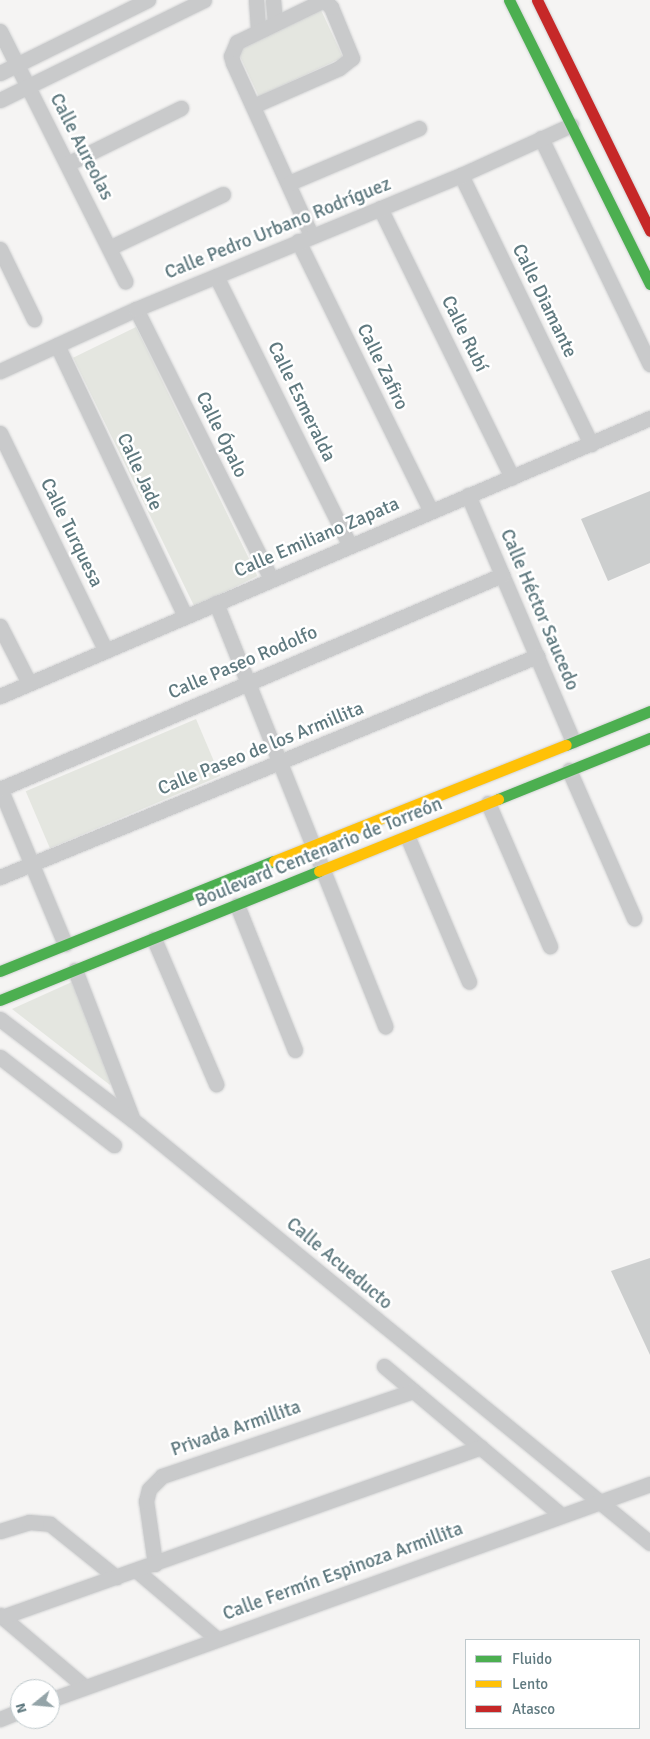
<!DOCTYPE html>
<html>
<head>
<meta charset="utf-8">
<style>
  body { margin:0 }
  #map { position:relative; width:650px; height:1739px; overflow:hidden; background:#f5f4f3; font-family:Signika,sans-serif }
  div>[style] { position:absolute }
  .green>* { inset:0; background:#e4e6e0; transform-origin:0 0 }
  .building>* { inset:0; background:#cccece }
  .roads { filter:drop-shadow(0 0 1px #d1d2d3) drop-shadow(0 0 1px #d1d2d3) }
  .street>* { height:15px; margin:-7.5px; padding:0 7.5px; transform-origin:7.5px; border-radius:7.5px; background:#c9cacb }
  .fast>* { height:11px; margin:-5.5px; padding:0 5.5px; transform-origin:5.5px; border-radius:5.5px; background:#4caf50 }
  .slow>* { height:11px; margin:-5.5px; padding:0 5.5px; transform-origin:5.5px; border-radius:5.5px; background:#ffc107 }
  .jam>* { height:11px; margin:-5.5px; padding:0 5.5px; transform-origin:5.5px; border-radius:5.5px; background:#c62828 }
  span { translate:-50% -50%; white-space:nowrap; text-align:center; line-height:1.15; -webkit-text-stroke:5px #fff; paint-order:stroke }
  .street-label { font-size:19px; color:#5f797f }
  .legend { position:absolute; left:465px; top:1639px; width:175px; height:90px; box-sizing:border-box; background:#fff; border:1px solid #bfc9cc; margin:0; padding:6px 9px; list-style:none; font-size:15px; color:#5f797f }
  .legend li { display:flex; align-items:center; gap:10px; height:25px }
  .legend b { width:25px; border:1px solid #bfc9cc }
  .north { position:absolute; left:10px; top:1679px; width:50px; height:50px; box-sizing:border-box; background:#fff; border:1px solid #bfc9cc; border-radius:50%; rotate:253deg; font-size:14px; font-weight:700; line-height:20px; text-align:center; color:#5f797f }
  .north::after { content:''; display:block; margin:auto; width:18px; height:22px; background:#94a4a8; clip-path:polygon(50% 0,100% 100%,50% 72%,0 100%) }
</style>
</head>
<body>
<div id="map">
  <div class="green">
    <div style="left:321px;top:10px;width:52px;height:93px;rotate:65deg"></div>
    <div style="left:136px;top:327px;width:277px;height:70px;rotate:64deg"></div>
    <div style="left:196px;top:719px;width:62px;height:185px;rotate:67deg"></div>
    <div style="clip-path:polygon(74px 981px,113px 1079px,110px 1085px,12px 1009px)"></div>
  </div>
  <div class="building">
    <div style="clip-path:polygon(650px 491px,650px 563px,608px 581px,581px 519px)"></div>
    <div style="clip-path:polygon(650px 1258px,650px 1355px,611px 1271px)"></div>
  </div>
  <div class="roads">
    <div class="street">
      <div style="left:256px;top:0;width:31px;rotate:86deg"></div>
      <div style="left:273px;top:0;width:23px;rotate:85deg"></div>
      <div style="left:0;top:31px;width:280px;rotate:63.4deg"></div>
      <div style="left:0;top:73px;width:165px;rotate:-26.3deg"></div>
      <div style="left:0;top:100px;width:227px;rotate:-26.1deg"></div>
      <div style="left:253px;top:106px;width:94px;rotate:-23.8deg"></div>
      <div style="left:339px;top:68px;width:16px;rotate:-38deg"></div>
      <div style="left:352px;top:58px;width:55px;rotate:-112.4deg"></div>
      <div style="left:331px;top:7px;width:10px;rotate:-135deg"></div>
      <div style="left:324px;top:0;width:97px;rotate:154.2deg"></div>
      <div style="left:237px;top:42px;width:15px;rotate:113deg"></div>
      <div style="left:231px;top:56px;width:7px;rotate:74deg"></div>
      <div style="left:233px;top:63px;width:189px;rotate:65.6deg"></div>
      <div style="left:541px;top:138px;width:251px;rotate:64.3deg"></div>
      <div style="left:67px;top:164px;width:127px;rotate:-26.2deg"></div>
      <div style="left:461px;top:175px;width:299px;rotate:64.2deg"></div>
      <div style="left:289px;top:183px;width:141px;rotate:-22.9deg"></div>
      <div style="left:380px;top:208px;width:300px;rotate:63.9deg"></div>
      <div style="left:298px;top:241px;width:301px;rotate:63.8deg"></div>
      <div style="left:109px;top:248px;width:126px;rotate:-25.3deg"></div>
      <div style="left:0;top:249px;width:78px;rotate:64.1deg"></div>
      <div style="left:216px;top:276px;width:301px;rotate:63.6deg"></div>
      <div style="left:136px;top:309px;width:302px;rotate:63.4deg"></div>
      <div style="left:57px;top:345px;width:300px;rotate:64.7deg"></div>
      <div style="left:0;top:371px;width:149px;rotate:-24.5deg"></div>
      <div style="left:136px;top:309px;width:352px;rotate:-22.4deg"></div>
      <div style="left:461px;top:175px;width:121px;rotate:-24.4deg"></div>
      <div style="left:0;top:433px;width:242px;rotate:64.1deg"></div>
      <div style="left:468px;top:495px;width:267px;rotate:66.9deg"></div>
      <div style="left:216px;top:603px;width:456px;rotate:68.2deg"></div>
      <div style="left:0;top:626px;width:64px;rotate:63deg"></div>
      <div style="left:0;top:696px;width:707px;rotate:-23.16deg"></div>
      <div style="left:569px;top:770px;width:162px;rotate:66.3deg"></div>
      <div style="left:0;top:788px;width:169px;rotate:67.4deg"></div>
      <div style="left:0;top:789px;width:546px;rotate:-23.09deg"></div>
      <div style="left:488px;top:803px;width:156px;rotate:66.6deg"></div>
      <div style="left:408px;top:838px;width:156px;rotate:67deg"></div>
      <div style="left:0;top:877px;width:581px;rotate:-22.37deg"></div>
      <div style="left:237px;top:905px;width:156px;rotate:68.2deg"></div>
      <div style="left:154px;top:939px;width:158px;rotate:66.8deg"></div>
      <div style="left:75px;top:970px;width:161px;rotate:68.9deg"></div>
      <div style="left:0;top:1019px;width:175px;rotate:37.3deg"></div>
      <div style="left:139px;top:1125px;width:660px;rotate:39.28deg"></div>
      <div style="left:0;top:1057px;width:144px;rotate:37.7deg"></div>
      <div style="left:384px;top:1366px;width:231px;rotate:40.1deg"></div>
      <div style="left:0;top:1531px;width:30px;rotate:-17deg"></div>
      <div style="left:29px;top:1522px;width:21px;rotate:5deg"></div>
      <div style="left:50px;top:1524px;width:85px;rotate:38.8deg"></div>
      <div style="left:155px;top:1564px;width:64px;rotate:-98.1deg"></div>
      <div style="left:146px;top:1501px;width:12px;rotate:-76deg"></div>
      <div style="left:149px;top:1489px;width:18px;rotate:-45deg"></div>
      <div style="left:162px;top:1476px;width:265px;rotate:-18.7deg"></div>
      <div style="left:137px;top:1571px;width:104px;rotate:40.3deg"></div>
      <div style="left:0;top:1615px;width:111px;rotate:40.3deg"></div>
      <div style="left:2px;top:1617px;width:508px;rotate:-19.54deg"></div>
      <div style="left:50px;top:1700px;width:638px;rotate:-19.8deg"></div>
      <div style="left:0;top:1719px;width:22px;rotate:-22deg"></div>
    </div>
    <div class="fast">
      <div style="left:509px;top:0;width:317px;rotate:63.6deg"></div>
      <div style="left:566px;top:745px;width:91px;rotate:-22deg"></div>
      <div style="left:498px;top:799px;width:164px;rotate:-21.9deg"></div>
      <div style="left:0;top:971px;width:295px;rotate:-21.9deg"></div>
      <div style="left:0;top:1000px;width:344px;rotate:-22deg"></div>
    </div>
    <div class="slow">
      <div style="left:274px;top:861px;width:314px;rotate:-21.7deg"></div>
      <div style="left:319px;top:871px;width:193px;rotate:-21.9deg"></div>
    </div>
    <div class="jam">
      <div style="left:537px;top:0;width:257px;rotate:63.9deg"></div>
    </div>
  </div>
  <div class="street-label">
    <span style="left:81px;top:147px;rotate:63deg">Calle Aureolas</span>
    <span style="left:278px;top:229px;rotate:-22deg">Calle Pedro Urbano Rodríguez</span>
    <span style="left:544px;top:301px;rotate:64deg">Calle Diamante</span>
    <span style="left:464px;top:334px;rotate:64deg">Calle Rubí</span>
    <span style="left:382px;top:367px;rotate:64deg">Calle Zafiro</span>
    <span style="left:301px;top:402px;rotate:64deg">Calle Esmeralda</span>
    <span style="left:221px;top:435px;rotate:64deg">Calle Ópalo</span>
    <span style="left:139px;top:472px;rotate:65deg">Calle Jade</span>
    <span style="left:71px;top:533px;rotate:64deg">Calle Turquesa</span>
    <span style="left:317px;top:538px;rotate:-23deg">Calle Emiliano Zapata</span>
    <span style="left:539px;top:610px;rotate:67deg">Calle Héctor Saucedo</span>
    <span style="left:243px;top:663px;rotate:-23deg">Calle Paseo Rodolfo</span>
    <span style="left:261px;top:749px;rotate:-22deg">Calle Paseo de los Armillita</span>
    <span style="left:319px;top:853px;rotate:-22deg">Boulevard Centenario de Torreón</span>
    <span style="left:339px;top:1264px;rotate:40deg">Calle Acueducto</span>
    <span style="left:236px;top:1429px;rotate:-19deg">Privada Armillita</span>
    <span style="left:343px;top:1572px;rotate:-20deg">Calle Fermín Espinoza Armillita</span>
  </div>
  <ul class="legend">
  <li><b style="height:6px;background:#4caf50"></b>Fluido</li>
  <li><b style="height:6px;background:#ffc107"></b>Lento</li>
  <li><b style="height:6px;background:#c62828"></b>Atasco</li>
  </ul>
  <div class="north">N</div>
</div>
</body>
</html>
